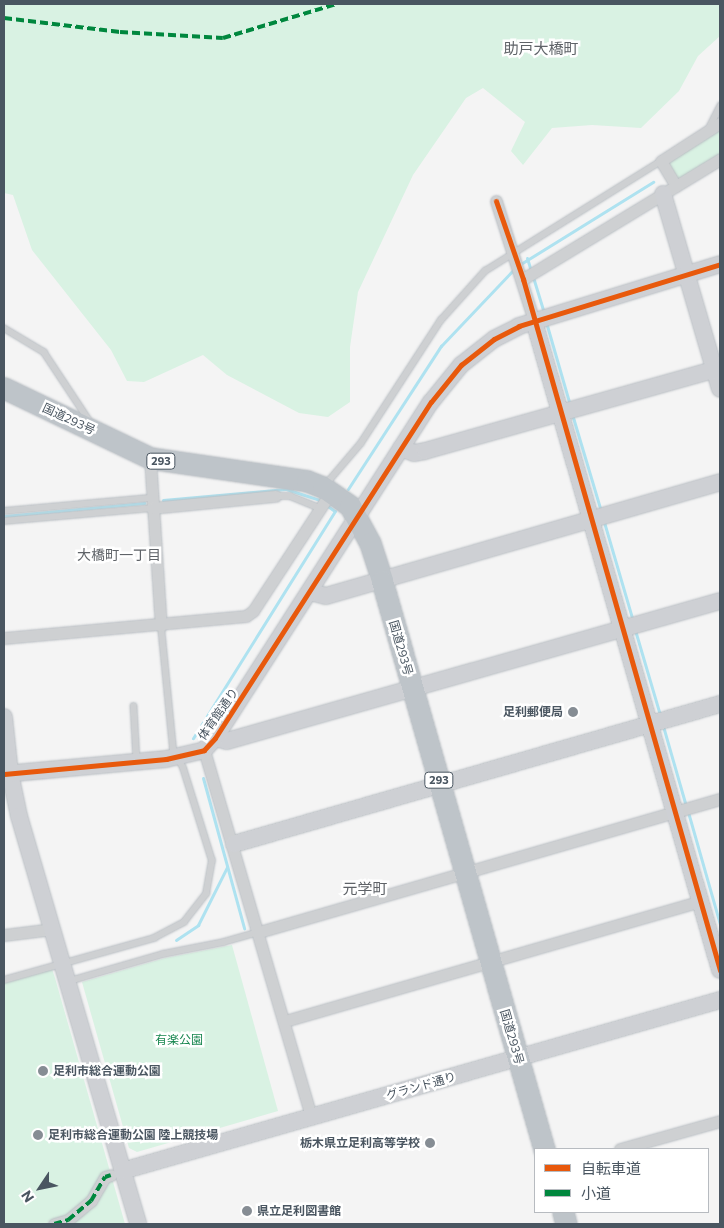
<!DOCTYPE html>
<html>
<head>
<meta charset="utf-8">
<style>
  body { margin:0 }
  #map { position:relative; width:724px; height:1228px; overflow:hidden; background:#f4f4f4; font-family:Commissioner,"Noto Sans JP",sans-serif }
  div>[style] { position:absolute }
  .green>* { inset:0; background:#d9f2e3 }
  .stream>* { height:3px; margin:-1.5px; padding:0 1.5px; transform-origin:1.5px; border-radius:1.5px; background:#aee2f0 }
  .roads { filter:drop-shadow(0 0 1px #b9bec3) drop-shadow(0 0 1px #b9bec3) }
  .lane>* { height:5.5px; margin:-2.75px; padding:0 2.75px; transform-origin:2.75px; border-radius:2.75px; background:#ced0d2 }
  .street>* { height:11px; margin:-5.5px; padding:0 5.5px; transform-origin:5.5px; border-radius:5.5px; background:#ced0d2 }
  .secondary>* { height:16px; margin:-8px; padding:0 8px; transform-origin:8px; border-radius:8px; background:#ced0d4 }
  .highway>* { height:21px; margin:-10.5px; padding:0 10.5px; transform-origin:10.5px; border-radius:10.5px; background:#bec4c9 }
  .quiet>* { height:4px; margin-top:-2px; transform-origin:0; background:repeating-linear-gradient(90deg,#00873e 0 8px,transparent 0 12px) }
  .cycleway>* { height:5px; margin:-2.5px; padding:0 2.5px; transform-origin:2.5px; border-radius:2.5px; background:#e8590c }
  .dots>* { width:14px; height:14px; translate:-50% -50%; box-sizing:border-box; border:2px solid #fff; border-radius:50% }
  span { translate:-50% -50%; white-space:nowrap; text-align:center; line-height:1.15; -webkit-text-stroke:5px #fff; paint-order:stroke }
  .shield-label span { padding:1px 4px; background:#fff; border:1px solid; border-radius:4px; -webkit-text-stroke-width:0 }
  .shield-label { font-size:11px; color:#4a5661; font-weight:700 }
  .street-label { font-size:12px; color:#4a5661 }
  .poi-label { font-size:12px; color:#4a5661; font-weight:700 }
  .right { translate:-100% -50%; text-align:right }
  .left { translate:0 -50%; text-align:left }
  .park-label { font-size:12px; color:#17864f }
  .neighbourhood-label { font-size:14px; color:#5f6368 }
  .quarter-label { font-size:15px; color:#5f6368 }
  .frame { position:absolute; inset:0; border:5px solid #4a5661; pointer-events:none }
  .legend { position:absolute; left:534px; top:1148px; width:175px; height:65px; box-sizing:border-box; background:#fff; border:1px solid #b7bbc0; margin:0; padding:6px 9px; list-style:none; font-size:15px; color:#4a5661 }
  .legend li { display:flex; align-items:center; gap:10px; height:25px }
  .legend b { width:25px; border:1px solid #b7bbc0 }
  .north { position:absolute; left:15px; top:1163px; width:50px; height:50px; -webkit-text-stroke:4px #fff; paint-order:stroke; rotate:236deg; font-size:14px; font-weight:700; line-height:20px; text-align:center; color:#4a5661 }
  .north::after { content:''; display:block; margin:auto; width:18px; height:22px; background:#4a5661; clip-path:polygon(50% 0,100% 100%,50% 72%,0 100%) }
</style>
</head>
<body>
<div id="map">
  <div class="green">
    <div style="clip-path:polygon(4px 4px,720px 4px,720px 36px,698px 56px,679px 91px,641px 128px,592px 125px,552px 128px,523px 165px,511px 151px,525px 122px,483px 88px,466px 98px,413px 175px,358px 292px,350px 347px,350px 402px,328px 417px,299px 413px,227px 375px,203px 355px,144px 382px,127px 381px,111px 350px,32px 250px,13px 195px,4px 193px)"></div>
    <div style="clip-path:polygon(720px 130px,720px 154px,678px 179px,668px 161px)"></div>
    <div style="clip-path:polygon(232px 945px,278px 1111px,137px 1152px,129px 1148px,82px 982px,165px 958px)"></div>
    <div style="clip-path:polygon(52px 969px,55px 978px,125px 1224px,4px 1224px,4px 983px)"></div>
  </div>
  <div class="stream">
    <div style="left:527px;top:258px;width:14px;rotate:73deg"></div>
    <div style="left:519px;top:265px;width:158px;rotate:-31.8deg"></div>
    <div style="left:533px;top:277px;width:39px;rotate:73deg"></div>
    <div style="left:546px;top:322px;width:86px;rotate:73.9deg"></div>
    <div style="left:572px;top:414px;width:101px;rotate:73.4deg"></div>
    <div style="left:348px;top:489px;width:171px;rotate:-57deg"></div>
    <div style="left:441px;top:346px;width:106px;rotate:-46.5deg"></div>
    <div style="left:163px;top:500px;width:123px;rotate:-5.1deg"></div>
    <div style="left:286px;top:489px;width:35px;rotate:18deg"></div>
    <div style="left:319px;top:500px;width:19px;rotate:35deg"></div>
    <div style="left:335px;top:511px;width:268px;rotate:122deg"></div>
    <div style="left:4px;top:516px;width:141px;rotate:-5.3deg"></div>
    <div style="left:604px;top:522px;width:103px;rotate:73.7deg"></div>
    <div style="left:635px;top:630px;width:89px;rotate:73.6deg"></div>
    <div style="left:663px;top:726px;width:83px;rotate:74deg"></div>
    <div style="left:203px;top:778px;width:156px;rotate:74.7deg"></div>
    <div style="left:688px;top:812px;width:116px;rotate:74.1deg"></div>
    <div style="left:176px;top:940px;width:27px;rotate:-34deg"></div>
    <div style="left:198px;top:925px;width:65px;rotate:-63.4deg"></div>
  </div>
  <div class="roads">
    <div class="lane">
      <div style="left:709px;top:128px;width:25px;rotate:-63deg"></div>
      <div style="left:4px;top:328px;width:47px;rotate:31deg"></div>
      <div style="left:44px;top:352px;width:85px;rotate:56.5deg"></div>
      <div style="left:327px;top:483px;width:52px;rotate:-49.6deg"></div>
      <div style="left:361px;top:443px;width:147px;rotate:-57deg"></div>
      <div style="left:441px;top:320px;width:66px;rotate:-48.1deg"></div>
      <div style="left:485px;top:271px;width:208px;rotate:-32deg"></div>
      <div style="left:275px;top:496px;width:15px"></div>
      <div style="left:290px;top:496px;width:32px;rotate:22deg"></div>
      <div style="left:4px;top:511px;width:148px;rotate:-5.1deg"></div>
      <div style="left:4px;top:521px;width:149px;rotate:-5deg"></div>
      <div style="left:134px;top:706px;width:55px;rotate:86.9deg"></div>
      <div style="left:4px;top:980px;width:156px;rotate:-15.6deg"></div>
      <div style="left:154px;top:938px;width:34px;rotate:-28deg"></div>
      <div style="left:184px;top:922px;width:36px;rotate:-52deg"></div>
      <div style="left:206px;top:894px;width:34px;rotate:-80deg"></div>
      <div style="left:212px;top:861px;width:97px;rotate:-107.3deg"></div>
      <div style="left:183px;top:768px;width:21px;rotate:-118deg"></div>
      <div style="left:173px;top:749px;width:124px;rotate:-95.6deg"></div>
      <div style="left:70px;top:981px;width:97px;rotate:-16.2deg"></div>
      <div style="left:163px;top:954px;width:62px;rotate:-11.1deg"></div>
      <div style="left:224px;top:942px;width:36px;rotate:-16deg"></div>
    </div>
    <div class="street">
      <div style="left:676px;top:186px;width:29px;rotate:-121deg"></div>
      <div style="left:661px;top:161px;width:70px;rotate:-32.8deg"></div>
      <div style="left:496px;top:201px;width:126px;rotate:72.4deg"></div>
      <div style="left:523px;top:279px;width:231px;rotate:-31.3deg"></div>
      <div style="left:150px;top:458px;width:168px;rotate:86.3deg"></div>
      <div style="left:152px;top:508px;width:124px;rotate:-5.6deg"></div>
      <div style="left:4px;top:638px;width:243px;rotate:-5.2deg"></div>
      <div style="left:246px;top:616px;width:9px;rotate:-36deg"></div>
      <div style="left:253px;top:611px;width:142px;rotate:-56.8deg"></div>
      <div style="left:204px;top:750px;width:382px;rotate:73.7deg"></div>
      <div style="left:259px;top:932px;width:480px;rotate:-16.1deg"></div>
      <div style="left:4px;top:935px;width:49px;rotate:-7deg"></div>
      <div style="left:285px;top:1021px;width:432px;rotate:-16.1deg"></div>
      <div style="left:620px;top:1149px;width:104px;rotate:-15.6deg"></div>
      <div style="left:54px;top:1224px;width:15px;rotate:-16deg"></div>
      <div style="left:68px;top:1220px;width:30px;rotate:-40deg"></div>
      <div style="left:91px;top:1201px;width:28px;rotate:-60deg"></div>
      <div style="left:105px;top:1177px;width:6px;rotate:-18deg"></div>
    </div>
    <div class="secondary">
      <div style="left:663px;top:194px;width:203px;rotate:73.7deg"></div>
      <div style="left:534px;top:321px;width:675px;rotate:74.01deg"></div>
      <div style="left:401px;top:448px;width:14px;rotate:21deg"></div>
      <div style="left:414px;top:453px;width:11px;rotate:-10deg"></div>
      <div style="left:425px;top:451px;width:306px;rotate:-15.7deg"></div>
      <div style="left:310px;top:592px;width:16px;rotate:14deg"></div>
      <div style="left:326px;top:596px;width:410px;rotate:-16.1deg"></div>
      <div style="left:4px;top:717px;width:56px;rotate:83.9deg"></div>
      <div style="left:10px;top:773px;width:44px;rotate:78.2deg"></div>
      <div style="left:19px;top:816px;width:425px;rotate:73.7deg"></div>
      <div style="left:215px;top:738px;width:12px;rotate:14deg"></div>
      <div style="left:227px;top:741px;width:512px;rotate:-15.85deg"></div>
      <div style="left:4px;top:774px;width:163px;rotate:-5.3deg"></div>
      <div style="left:166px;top:759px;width:39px;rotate:-13deg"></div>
      <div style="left:204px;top:750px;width:16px;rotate:-47deg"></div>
      <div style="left:215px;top:738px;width:399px;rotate:-57.3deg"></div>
      <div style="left:431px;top:402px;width:48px;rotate:-51deg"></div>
      <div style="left:461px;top:365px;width:42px;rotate:-38.2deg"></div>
      <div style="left:494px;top:339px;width:28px;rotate:-27deg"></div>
      <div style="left:519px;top:326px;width:210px;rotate:-17.1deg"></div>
      <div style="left:234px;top:844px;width:506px;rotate:-16.07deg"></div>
      <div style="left:122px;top:1171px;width:622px;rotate:-15.96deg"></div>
    </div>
    <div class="highway">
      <div style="left:4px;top:388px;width:162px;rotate:25.6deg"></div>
      <div style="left:150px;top:458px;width:159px;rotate:8.3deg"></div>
      <div style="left:307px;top:481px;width:17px;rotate:21deg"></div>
      <div style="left:323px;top:487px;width:33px;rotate:35deg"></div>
      <div style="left:350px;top:506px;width:42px;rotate:61.6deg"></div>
      <div style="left:370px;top:543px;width:40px;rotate:72deg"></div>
      <div style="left:382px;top:581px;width:591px;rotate:74.08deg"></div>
      <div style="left:563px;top:1212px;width:12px;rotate:76deg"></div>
    </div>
  </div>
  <div class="quiet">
    <div style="left:4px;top:18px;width:117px;rotate:6.9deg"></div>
    <div style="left:120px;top:32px;width:103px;rotate:3.3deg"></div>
    <div style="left:223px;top:38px;width:118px;rotate:-16.7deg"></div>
    <div style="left:54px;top:1224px;width:15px;rotate:-16deg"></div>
    <div style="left:68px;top:1220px;width:30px;rotate:-40deg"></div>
    <div style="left:91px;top:1201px;width:28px;rotate:-60deg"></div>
    <div style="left:105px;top:1177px;width:6px;rotate:-18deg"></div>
  </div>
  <div class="cycleway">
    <div style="left:496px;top:201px;width:83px;rotate:70.9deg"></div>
    <div style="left:523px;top:279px;width:719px;rotate:74.09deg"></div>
    <div style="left:4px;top:774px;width:163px;rotate:-5.3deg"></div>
    <div style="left:166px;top:759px;width:39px;rotate:-13deg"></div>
    <div style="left:204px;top:750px;width:16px;rotate:-47deg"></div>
    <div style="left:215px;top:738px;width:399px;rotate:-57.3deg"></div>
    <div style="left:431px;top:402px;width:48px;rotate:-51deg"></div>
    <div style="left:461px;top:365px;width:42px;rotate:-38.2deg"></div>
    <div style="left:494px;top:339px;width:28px;rotate:-27deg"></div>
    <div style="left:519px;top:326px;width:210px;rotate:-17.1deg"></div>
  </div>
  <div class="dots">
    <div style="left:573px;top:712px;background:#868d94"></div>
    <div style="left:43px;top:1071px;background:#868d94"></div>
    <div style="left:38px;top:1135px;background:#868d94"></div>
    <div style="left:430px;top:1143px;background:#868d94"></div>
    <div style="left:247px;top:1211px;background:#868d94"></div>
  </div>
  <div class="shield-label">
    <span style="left:161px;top:461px">293</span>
    <span style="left:439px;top:780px">293</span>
  </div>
  <div class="street-label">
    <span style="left:69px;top:419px;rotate:25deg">国道293号</span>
    <span style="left:401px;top:648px;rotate:74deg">国道293号</span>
    <span style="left:218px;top:714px;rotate:-55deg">体育館通り</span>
    <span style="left:512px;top:1037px;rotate:74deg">国道293号</span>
    <span style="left:421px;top:1086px;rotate:-16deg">グランド通り</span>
  </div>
  <div class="poi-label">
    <span class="right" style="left:563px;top:712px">足利郵便局</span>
    <span class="left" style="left:53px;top:1071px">足利市総合運動公園</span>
    <span class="left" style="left:48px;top:1135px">足利市総合運動公園 陸上競技場</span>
    <span class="right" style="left:420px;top:1143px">栃木県立足利高等学校</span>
    <span class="left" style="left:257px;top:1211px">県立足利図書館</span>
  </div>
  <div class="park-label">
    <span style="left:179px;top:1040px">有楽公園</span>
  </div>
  <div class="neighbourhood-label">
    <span style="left:119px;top:555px">大橋町一丁目</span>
  </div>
  <div class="quarter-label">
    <span style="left:541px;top:49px">助戸大橋町</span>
    <span style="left:365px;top:889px">元学町</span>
  </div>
  <div class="frame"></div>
  <ul class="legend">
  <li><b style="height:6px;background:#e8590c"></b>自転車道</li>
  <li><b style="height:6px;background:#00873e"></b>小道</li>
  </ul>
  <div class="north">N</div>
</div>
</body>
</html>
